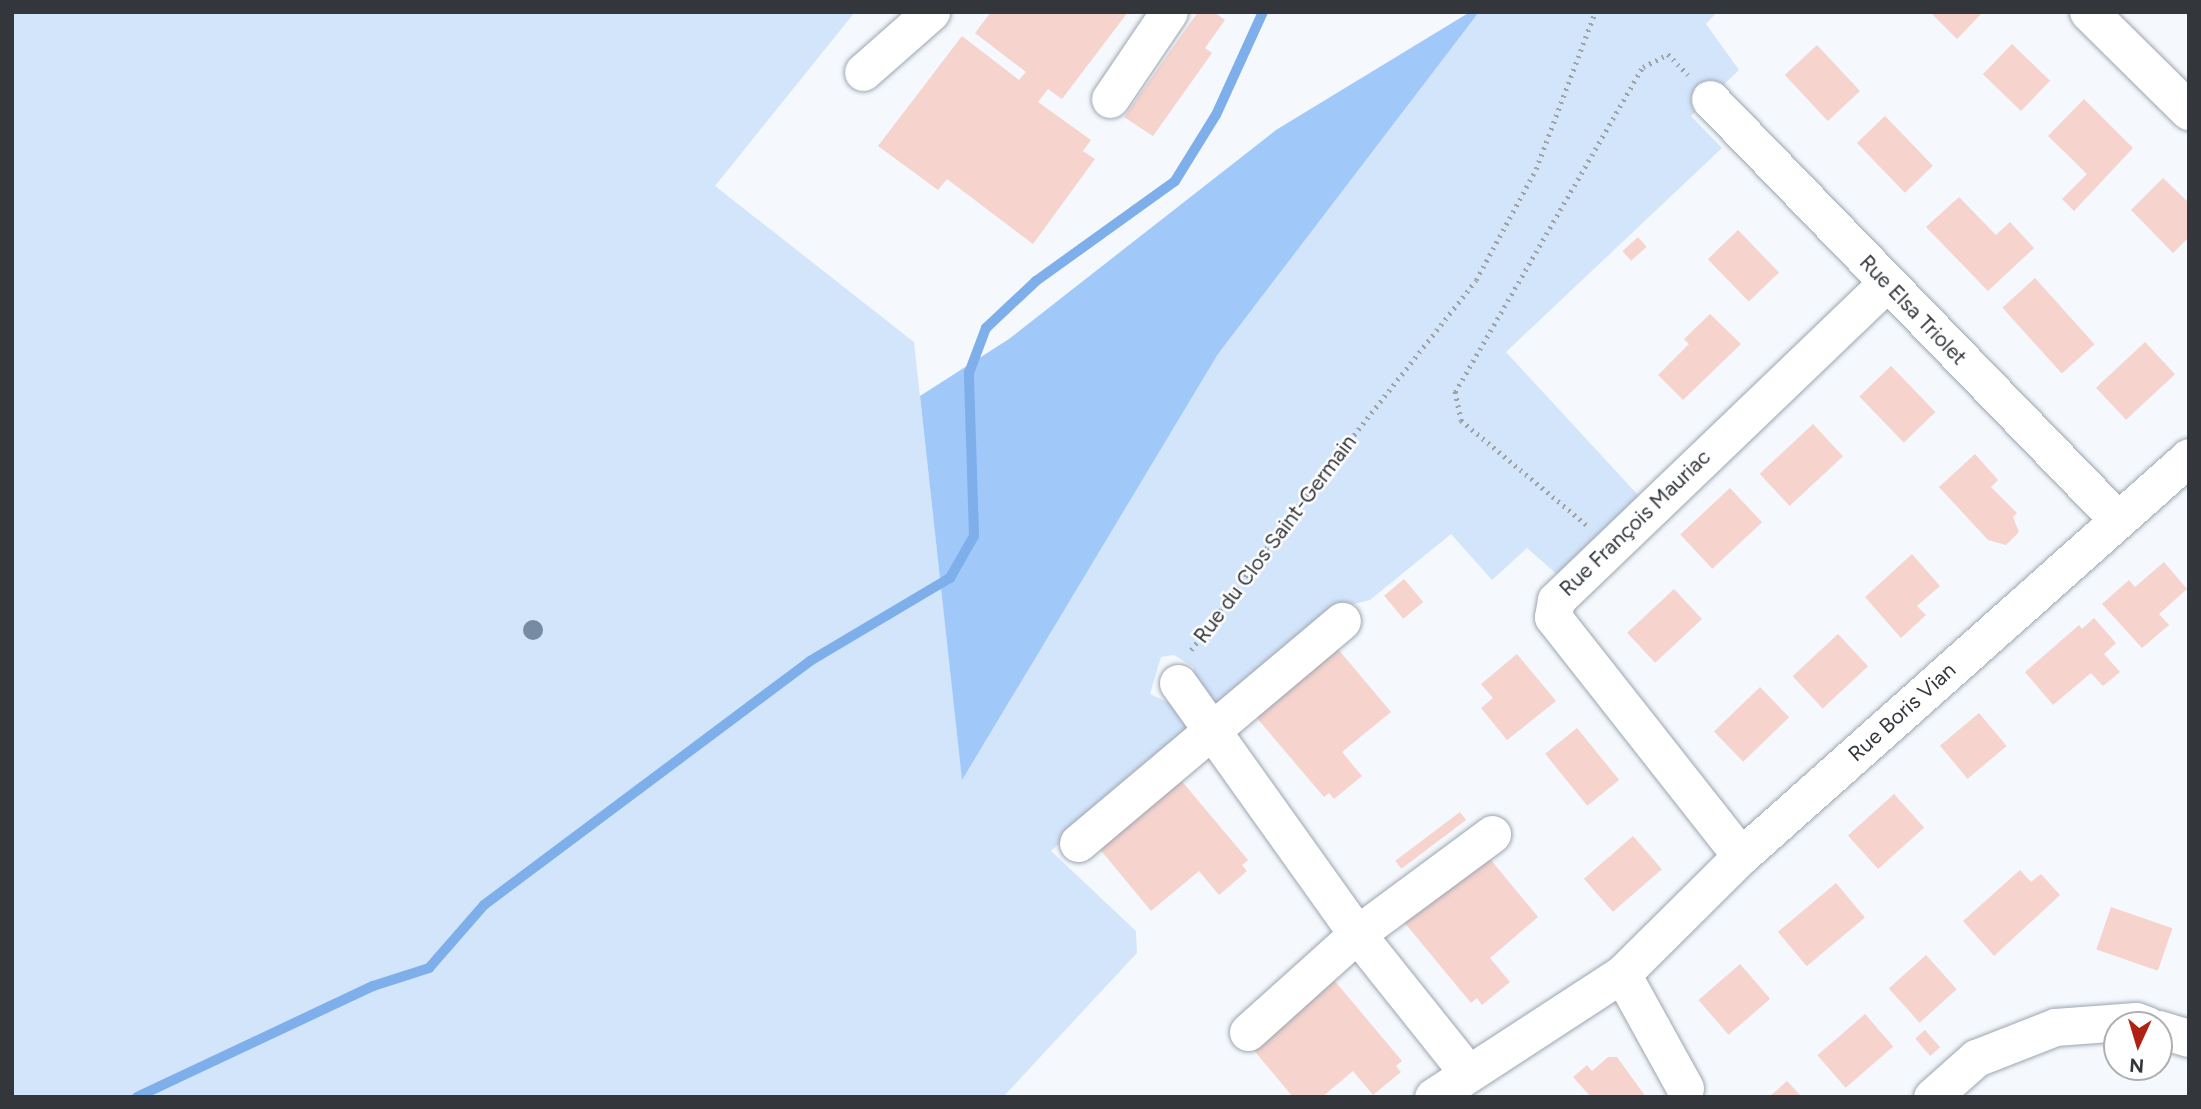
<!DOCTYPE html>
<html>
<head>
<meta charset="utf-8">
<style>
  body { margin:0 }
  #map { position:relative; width:2201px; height:1109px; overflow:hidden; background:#f5f9fd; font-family:Figtree,sans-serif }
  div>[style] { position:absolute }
  .green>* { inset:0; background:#d3e5fb }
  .forest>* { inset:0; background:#a0c8f9 }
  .stream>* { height:10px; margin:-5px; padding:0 5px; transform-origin:5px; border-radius:5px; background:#7eafea }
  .building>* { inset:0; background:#f6d3cd; transform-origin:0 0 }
  .path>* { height:4.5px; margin-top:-2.25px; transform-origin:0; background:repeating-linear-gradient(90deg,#9fa2a7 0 2px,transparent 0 7px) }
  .roads { filter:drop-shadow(0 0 2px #9da5b0) drop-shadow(0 0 2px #9da5b0) }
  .minor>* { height:37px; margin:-18.5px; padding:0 18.5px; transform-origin:18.5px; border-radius:18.5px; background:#fff }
  .major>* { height:38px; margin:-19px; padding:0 19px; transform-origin:19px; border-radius:19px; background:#fff }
  .trees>* { width:20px; height:20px; margin:-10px; border-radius:50%; background:#778ca3 }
  span { translate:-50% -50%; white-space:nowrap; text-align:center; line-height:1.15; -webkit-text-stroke:5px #fff; paint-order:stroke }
  .street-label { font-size:21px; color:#33363b }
  .frame { position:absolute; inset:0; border:14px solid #33363b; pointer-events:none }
  .north { position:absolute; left:2103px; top:1011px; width:70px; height:70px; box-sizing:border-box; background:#fff; border:2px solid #adafb1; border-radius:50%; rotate:184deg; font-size:19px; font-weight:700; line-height:28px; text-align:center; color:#33363b }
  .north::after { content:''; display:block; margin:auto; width:24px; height:32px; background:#af2112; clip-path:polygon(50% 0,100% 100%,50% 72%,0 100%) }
</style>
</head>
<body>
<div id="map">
  <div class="green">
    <div style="clip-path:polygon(12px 12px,855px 12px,715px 186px,914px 342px,962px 778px,1218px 354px,1479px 12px,1717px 12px,1706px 24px,1739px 70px,1691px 116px,1722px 148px,1506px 352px,1650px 508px,1569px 585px,1527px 548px,1492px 580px,1451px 534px,1370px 600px,1342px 607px,1215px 709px,1199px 691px,1193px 667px,1174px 655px,1161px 657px,1150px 694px,1176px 706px,1188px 731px,1051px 851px,1136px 931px,1137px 953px,1003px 1097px,12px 1097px)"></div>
  </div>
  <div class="forest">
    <div style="clip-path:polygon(1470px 12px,1479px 12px,1218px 354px,962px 780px,920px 396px,1009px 339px,1276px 130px)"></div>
  </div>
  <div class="stream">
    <div style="left:137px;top:1097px;width:261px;rotate:-25.2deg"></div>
    <div style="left:373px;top:986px;width:59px;rotate:-17.8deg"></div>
    <div style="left:429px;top:968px;width:84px;rotate:-48.9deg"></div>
    <div style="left:484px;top:905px;width:407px;rotate:-36.8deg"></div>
    <div style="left:810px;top:661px;width:163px;rotate:-30.7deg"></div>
    <div style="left:950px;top:578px;width:48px;rotate:-60.3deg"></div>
    <div style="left:974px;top:536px;width:163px;rotate:-91.8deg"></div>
    <div style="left:969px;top:373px;width:48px;rotate:-69.3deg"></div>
    <div style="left:986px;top:328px;width:69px;rotate:-43.2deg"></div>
    <div style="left:1036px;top:281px;width:171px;rotate:-35.7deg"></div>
    <div style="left:1175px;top:181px;width:78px;rotate:-58.2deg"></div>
    <div style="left:1216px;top:115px;width:113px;rotate:-65.5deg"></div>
  </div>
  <div class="building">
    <div style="clip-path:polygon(991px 12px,1128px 12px,1062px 99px,1048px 89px,1038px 102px,1091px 140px,1083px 151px,1095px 159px,1033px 244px,947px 179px,938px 190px,878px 146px,962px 36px,1019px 80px,1026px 72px,975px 33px)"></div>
    <div style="clip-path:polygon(1198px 12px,1214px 12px,1225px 20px,1205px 48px,1212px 53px,1153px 136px,1124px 117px)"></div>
    <div style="clip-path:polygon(1930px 12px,1983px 12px,1957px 39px)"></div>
    <div style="left:2012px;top:44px;width:53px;height:42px;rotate:44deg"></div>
    <div style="left:1817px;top:45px;width:63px;height:44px;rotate:47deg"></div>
    <div style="clip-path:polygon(2084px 99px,2133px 148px,2074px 211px,2062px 199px,2087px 174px,2048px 136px)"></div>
    <div style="left:1885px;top:116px;width:69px;height:39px;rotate:46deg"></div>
    <div style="clip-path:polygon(2163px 178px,2189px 203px,2189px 237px,2173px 253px,2131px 210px)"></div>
    <div style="clip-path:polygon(1959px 197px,1996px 235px,2010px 222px,2034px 248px,1988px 291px,1926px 227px)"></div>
    <div style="left:1738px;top:230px;width:59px;height:42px;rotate:46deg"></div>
    <div style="left:1638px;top:237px;width:13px;height:21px;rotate:48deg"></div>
    <div style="left:2035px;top:278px;width:89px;height:44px;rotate:48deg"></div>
    <div style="clip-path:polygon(1710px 314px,1741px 344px,1683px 400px,1658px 375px,1689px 344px,1684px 339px)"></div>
    <div style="left:2145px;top:342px;width:44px;height:67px;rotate:47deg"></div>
    <div style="left:1891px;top:366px;width:64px;height:44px;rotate:46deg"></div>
    <div style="left:1813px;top:424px;width:44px;height:73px;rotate:47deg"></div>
    <div style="clip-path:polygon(1975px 454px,1998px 480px,1991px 487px,2017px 513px,2013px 517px,2019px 532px,2006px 545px,1988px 540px,1939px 487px)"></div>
    <div style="left:1730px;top:488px;width:47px;height:68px;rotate:47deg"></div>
    <div style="clip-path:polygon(1912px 554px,1940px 586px,1917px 606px,1926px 615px,1901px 638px,1865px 597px)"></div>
    <div style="clip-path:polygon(2164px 562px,2187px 589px,2159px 614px,2169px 625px,2142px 648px,2102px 604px,2129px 580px,2135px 587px)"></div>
    <div style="left:1404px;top:579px;width:30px;height:26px;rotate:50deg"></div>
    <div style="left:1674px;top:589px;width:41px;height:64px;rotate:47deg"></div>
    <div style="clip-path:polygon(2094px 618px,2116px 643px,2104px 654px,2120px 672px,2103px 686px,2091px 673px,2053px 705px,2025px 672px,2079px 625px,2082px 629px)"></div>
    <div style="left:1838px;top:634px;width:44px;height:62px;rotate:47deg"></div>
    <div style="clip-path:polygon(1338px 649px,1391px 712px,1342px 752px,1362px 776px,1334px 799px,1329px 793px,1324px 797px,1256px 717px)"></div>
    <div style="clip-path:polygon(1517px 654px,1556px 701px,1507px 740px,1481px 708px,1493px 698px,1481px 684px)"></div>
    <div style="left:1760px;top:687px;width:42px;height:64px;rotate:46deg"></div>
    <div style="left:1979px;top:713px;width:43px;height:51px;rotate:50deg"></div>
    <div style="left:1577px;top:728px;width:67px;height:41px;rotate:51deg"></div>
    <div style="clip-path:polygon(1180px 779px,1248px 860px,1242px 865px,1247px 871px,1219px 895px,1199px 871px,1151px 911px,1099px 848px)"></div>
    <div style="left:1894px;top:794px;width:45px;height:62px;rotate:48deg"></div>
    <div style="left:1460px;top:812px;width:10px;height:81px;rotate:53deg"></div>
    <div style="left:1633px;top:836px;width:44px;height:65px;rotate:49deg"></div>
    <div style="clip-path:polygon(1486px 854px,1538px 917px,1490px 958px,1510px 982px,1482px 1005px,1477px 998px,1471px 1003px,1404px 922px)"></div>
    <div style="clip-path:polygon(2020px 870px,2031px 882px,2041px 874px,2060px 895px,1994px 956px,1963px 921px)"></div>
    <div style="left:1836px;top:883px;width:45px;height:76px;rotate:50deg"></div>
    <div style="left:2111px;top:907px;width:65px;height:45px;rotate:19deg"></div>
    <div style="left:1926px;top:955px;width:46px;height:50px;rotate:48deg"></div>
    <div style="left:1740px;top:964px;width:46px;height:55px;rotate:49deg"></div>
    <div style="clip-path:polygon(1324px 979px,1329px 985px,1334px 980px,1402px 1061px,1396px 1066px,1401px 1072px,1373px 1095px,1353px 1071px,1322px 1097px,1293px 1097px,1252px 1048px)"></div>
    <div style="left:1865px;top:1014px;width:43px;height:63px;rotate:49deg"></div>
    <div style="left:1925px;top:1030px;width:23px;height:13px;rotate:49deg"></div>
    <div style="clip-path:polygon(1608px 1057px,1617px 1057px,1646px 1097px,1591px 1097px,1573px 1077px,1587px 1065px,1592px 1071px)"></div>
    <div style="clip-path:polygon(1787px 1081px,1802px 1097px,1769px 1097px)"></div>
  </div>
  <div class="path">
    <div style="left:1586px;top:525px;width:163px;rotate:-140.2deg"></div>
    <div style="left:1461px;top:421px;width:30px;rotate:-102deg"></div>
    <div style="left:1455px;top:392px;width:375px;rotate:-60deg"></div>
    <div style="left:1643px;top:67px;width:28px;rotate:-27deg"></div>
    <div style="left:1668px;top:54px;width:29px;rotate:46deg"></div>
    <div style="left:1191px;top:650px;width:172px;rotate:-53.5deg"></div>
    <div style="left:1293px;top:512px;width:295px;rotate:-51.7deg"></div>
    <div style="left:1476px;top:280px;width:126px;rotate:-61.6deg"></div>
    <div style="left:1536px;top:169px;width:168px;rotate:-69.4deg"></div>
  </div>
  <div class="roads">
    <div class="minor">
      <div style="left:863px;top:72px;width:91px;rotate:-41.4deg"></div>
      <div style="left:1110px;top:99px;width:105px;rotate:-55.9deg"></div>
      <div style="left:1710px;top:99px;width:585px;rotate:45.9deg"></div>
      <div style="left:1178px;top:683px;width:308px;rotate:54.5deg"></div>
      <div style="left:1357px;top:934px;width:178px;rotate:51.4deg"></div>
      <div style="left:1078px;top:843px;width:345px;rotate:-40.1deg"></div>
      <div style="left:1741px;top:856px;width:304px;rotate:-128.2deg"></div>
      <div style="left:1553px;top:617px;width:17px;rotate:-80deg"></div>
      <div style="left:1556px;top:600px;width:458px;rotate:-43.8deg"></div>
      <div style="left:2159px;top:1029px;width:31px;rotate:17deg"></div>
      <div style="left:1248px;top:1032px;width:147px;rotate:-42deg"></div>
      <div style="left:1357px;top:934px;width:168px;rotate:-36.5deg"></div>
      <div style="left:1685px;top:1088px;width:130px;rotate:-118.9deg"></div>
      <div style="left:1622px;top:974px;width:168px;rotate:-44.8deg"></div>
      <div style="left:1741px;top:856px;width:600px;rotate:-41.69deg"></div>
      <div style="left:1433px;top:1097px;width:225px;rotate:-33.1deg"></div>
      <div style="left:1932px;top:1097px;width:59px;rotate:-41.6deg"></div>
      <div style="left:1976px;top:1058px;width:85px;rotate:-21.4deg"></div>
      <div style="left:2055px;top:1027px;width:81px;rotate:-4.2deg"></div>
      <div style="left:2136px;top:1021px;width:12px;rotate:20deg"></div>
    </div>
    <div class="major">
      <div style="left:2089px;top:12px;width:141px;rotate:44.7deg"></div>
    </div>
  </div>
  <div class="trees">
    <div style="left:533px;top:630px"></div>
  </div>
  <div class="street-label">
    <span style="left:1913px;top:310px;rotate:46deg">Rue Elsa Triolet</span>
    <span style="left:1635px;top:523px;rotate:-44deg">Rue François Mauriac</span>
    <span style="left:1275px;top:539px;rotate:-53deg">Rue du Clos Saint-Germain</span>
    <span style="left:1902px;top:712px;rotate:-42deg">Rue Boris Vian</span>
  </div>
  <div class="frame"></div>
  <div class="north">N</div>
</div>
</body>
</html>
